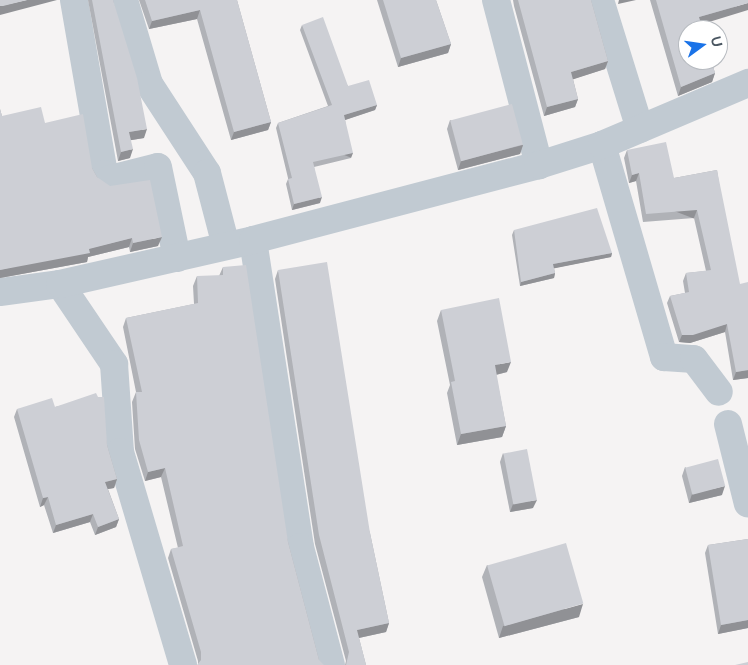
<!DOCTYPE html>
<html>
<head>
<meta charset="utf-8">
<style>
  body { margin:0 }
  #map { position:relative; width:748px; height:665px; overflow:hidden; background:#f5f3f3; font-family:Raleway,sans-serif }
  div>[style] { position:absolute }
  .street>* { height:28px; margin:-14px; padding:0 14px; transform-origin:14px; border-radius:14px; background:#c1cad2 }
  .wall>* { inset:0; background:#b0b2b7 }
  .shaded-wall>* { inset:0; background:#909195; transform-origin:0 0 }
  .building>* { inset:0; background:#cdcfd5; transform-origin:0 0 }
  span { translate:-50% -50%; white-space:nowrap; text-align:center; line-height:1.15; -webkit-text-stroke:4.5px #fff; paint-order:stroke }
  .north { position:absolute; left:678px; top:20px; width:50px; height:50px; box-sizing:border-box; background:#fff; border:1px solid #b7bbc0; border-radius:50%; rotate:76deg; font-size:14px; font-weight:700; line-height:20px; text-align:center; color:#4a5661 }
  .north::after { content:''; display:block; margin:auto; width:18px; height:22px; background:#1a73e8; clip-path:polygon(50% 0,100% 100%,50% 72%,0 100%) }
</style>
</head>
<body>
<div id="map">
  <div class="street">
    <div style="left:74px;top:0;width:177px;rotate:80.2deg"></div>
    <div style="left:104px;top:174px;width:8px;rotate:40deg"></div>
    <div style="left:110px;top:179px;width:49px;rotate:-14deg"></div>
    <div style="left:158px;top:167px;width:93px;rotate:78.2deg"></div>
    <div style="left:124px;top:0;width:88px;rotate:73.4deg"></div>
    <div style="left:149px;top:84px;width:106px;rotate:56.9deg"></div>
    <div style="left:207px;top:173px;width:75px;rotate:75.4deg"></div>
    <div style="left:496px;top:0;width:171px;rotate:75.4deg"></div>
    <div style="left:600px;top:0;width:135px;rotate:72.8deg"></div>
    <div style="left:602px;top:145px;width:221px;rotate:73.7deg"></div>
    <div style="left:664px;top:357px;width:30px;rotate:4deg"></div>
    <div style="left:694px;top:359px;width:41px;rotate:52.9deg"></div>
    <div style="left:253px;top:240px;width:311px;rotate:81.3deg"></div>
    <div style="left:300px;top:547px;width:122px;rotate:75.3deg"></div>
    <div style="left:60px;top:284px;width:97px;rotate:56deg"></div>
    <div style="left:114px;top:364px;width:88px;rotate:86.1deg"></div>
    <div style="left:120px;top:452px;width:222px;rotate:73.5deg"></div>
    <div style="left:0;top:292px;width:61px;rotate:-7.6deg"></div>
    <div style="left:60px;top:284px;width:198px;rotate:-12.8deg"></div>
    <div style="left:253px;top:240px;width:296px;rotate:-14.7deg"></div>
    <div style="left:539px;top:165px;width:66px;rotate:-17.6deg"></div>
    <div style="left:602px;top:145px;width:159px;rotate:-23deg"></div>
    <div style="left:728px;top:424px;width:82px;rotate:76deg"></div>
  </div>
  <div class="wall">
    <div style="clip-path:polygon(88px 0,113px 0,144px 138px,131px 140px,130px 158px,118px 161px)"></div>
    <div style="clip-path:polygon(139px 0,237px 0,271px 122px,268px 130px,231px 140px,197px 19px,149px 29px)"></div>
    <div style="clip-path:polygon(377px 0,436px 0,451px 44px,448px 53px,398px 67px)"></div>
    <div style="clip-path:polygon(513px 0,591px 0,608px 61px,605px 69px,573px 79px,578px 99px,575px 107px,544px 116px,514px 6px)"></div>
    <div style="clip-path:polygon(650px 0,748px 0,701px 24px,715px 73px,712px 82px,678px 96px)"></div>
    <div style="clip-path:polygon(302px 25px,348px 86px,377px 105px,375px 110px,345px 120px,351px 158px,314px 167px,320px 203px,292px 210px,286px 184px,288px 179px,288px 178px,276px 128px,278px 123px,328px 106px,300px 30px)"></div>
    <div style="clip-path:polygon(0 109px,2px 116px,45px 123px,92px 168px,97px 177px,158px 246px,130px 252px,129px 247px,88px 257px,87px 262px,0 278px)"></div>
    <div style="clip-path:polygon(450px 120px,523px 145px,520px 154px,458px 170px,447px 129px)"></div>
    <div style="clip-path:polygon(627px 150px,674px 178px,717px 170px,748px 378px,733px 380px,725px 332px,690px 343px,679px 342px,667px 303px,670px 296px,685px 293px,683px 281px,686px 273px,706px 271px,694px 218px,643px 222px,636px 181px,629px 183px,624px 158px)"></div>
    <div style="clip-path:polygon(514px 230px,612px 253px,611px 257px,554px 268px,555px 273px,554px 278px,520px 286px,512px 235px)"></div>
    <div style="clip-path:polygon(223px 267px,288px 542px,319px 660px,198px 664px,198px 661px,168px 558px,171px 549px,178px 548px,161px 477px,145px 481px,135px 449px,132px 402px,136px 392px,123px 327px,126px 318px,194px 304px,193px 286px,197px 276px,219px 276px)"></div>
    <div style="clip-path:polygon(278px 270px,370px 533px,389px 623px,386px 632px,359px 638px,366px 665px,345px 665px,346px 661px,315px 544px,275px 279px)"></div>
    <div style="clip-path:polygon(441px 310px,507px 372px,496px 375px,506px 426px,502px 437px,457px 445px,447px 393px,450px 385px,437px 321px)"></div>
    <div style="clip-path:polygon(98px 397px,107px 445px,117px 479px,114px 488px,108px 489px,119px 519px,116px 527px,95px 535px,90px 522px,53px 533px,44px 505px,40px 507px,14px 417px,17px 409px,55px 407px)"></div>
    <div style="clip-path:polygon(503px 453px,533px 508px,510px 512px,500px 462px)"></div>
    <div style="clip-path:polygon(685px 467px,722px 495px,689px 503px,682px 476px)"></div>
    <div style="clip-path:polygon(748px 539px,748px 628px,718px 634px,705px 553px,708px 545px)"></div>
    <div style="clip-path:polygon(487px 565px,579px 617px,499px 638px,482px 577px)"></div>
  </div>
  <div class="shaded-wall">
    <div style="clip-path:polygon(27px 0,57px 0,0 15px,0 6px)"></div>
    <div style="clip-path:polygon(619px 0,636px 0,618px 4px)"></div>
    <div style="clip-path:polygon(748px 3px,748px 10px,696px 26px,699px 17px)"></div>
    <div style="clip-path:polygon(200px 10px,197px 19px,149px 29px,152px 21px)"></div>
    <div style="clip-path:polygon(451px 44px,448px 53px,398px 67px,401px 58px)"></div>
    <div style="clip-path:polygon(608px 61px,605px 69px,568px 81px,571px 72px)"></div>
    <div style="clip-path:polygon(715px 73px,712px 82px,678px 96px,681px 87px)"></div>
    <div style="clip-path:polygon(578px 99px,575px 107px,544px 116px,547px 107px)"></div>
    <div style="clip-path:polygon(377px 105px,375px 110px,342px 121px,344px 115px)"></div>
    <div style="clip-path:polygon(271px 122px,268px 130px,231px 140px,234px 132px)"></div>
    <div style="clip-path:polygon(147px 129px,144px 138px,126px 141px,129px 132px)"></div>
    <div style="clip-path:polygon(523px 145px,520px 154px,458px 170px,461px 161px)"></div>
    <div style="clip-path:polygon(133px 149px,130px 158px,118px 161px,121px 152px)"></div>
    <div style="left:353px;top:153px;width:5px;height:41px;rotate:112deg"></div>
    <div style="clip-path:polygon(639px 173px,636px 181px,629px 183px,632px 175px)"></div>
    <div style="clip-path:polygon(322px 197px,320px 203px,292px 210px,294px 204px)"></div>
    <div style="left:697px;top:210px;width:9px;height:51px;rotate:111deg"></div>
    <div style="clip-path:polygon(162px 237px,158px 246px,130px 252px,133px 243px)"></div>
    <div style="clip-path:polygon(132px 238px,129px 247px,88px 257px,87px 262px,0 278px,0 270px)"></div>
    <div style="clip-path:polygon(612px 253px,611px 257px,551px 269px,553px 264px)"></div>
    <div style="clip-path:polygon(555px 273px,554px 278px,520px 286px,521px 282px)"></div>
    <div style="clip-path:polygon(727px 324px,725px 332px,690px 343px,679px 342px,682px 335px)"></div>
    <div style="clip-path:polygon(511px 362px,507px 372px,491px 376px,495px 365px)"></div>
    <div style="clip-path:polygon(748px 370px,748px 378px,733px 380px,736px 372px)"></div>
    <div style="clip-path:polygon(506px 426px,502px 437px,457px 445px,461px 434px)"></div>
    <div style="clip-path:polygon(165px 468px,161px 477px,145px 481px,148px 472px)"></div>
    <div style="clip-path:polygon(117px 479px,114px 488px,102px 490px,105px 482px)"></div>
    <div style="clip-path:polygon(725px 486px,722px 495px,689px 503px,692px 494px)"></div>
    <div style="clip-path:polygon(48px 497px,44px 505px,40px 507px,43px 498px)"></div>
    <div style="clip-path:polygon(537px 500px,533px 508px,510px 512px,513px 504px)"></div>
    <div style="clip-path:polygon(93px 514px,90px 522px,53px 533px,56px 525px)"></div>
    <div style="clip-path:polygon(119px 519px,116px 527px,95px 535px,98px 527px)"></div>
    <div style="clip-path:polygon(583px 604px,579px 617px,499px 638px,503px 626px)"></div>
    <div style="clip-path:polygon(748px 620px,748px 628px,718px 634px,721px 625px)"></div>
    <div style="clip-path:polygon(389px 623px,386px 632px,354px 639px,357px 630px)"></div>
  </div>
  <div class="building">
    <div style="clip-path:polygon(0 0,27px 0,3px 6px,0 6px)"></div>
    <div style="clip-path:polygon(92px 0,113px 0,137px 78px,147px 129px,129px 132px,133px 149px,121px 152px)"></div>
    <div style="clip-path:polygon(145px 0,237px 0,271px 122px,234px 132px,200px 10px,152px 21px)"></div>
    <div style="clip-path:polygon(383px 0,436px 0,451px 44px,401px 58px)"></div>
    <div style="clip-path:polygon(518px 0,591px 0,608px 61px,571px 72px,578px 99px,547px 107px)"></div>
    <div style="clip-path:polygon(656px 0,748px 0,748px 3px,699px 17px,703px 30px,688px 30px,688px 60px,711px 60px,715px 73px,681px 87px)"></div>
    <div style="clip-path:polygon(323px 17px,348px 86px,369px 80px,377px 105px,344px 115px,353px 153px,313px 162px,322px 197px,294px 204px,288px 179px,292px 178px,278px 123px,332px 105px,302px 25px)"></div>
    <div style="left:512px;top:104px;width:42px;height:64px;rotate:75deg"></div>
    <div style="clip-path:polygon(41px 107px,45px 123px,83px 114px,92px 168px,97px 177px,110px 186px,150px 180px,162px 237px,133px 243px,132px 238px,89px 249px,90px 253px,0 270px,0 109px,2px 116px)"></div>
    <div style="clip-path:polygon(666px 142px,674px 178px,717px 170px,740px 284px,748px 282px,748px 370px,736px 372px,727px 324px,693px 335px,682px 335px,670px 296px,689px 292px,686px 273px,711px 270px,697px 210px,646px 214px,639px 173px,632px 175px,627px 150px)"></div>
    <div style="clip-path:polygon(597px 208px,612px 253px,553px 264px,555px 273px,521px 282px,514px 230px)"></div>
    <div style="clip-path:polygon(327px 262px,370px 533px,389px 623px,357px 630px,366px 665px,346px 665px,349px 652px,319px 535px,278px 270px)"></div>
    <div style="clip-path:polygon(246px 265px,288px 542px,319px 660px,324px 665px,197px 665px,201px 660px,201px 652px,171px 549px,183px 546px,165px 468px,148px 472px,139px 440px,136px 392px,142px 392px,126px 318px,198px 303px,197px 276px,223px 275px,223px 267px)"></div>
    <div style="clip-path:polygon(499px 298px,511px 362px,495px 365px,506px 426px,461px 434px,451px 382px,455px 381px,441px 310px)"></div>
    <div style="clip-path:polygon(96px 393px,98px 397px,104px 397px,107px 445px,117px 479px,105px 482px,119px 519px,98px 527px,93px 514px,56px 525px,48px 497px,43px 498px,17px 409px,52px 398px,55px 407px)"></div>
    <div style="left:527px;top:449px;width:52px;height:24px;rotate:79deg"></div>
    <div style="left:718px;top:459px;width:28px;height:34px;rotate:75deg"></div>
    <div style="clip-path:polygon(748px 539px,748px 620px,721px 625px,708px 545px)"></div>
    <div style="left:566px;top:543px;width:63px;height:82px;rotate:74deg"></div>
    <div style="clip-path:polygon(748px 662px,748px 665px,735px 665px)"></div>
  </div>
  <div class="north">U</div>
</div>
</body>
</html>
